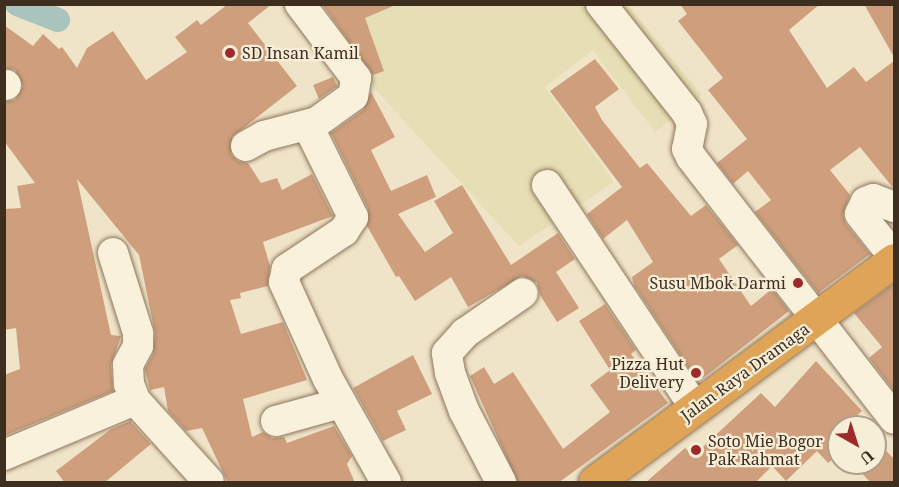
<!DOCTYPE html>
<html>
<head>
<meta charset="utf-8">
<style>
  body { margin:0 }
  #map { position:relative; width:899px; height:487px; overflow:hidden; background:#f0e4c8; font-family:"Noto Serif",serif }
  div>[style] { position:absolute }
  .farmland>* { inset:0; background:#e6deb5 }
  .canal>* { height:24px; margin:-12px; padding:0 12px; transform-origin:12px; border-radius:12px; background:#a9c4bc }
  .building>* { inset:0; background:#cf9f7d }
  .roads { filter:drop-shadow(0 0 2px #8d765c) drop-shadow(0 0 2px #8d765c) }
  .minor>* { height:30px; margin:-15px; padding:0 15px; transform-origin:15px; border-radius:15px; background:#faf1dc }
  .highway>* { height:33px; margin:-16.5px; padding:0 16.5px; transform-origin:16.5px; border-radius:16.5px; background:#e0a458 }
  .dots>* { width:16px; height:16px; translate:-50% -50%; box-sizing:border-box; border:3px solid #f7eed8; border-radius:50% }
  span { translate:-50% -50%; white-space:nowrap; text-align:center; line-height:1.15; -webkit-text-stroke:4.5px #f7eed8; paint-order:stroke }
  .poi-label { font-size:16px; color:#3d2e20 }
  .left { translate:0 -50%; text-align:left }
  .right { translate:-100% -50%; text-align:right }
  .street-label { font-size:16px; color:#3d2e20 }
  .frame { position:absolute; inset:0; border:6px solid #3d2e20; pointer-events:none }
  .north { position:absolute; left:827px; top:415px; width:60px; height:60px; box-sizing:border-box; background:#f7eed8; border:2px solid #ada18e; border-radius:50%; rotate:141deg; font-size:16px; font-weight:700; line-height:24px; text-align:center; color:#3d2e20 }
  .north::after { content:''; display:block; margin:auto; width:21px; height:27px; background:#9e2a2b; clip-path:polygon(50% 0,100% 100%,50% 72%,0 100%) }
</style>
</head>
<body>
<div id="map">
  <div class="farmland">
    <div style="clip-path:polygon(341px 5px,628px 5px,702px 95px,655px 132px,593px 50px,545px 87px,614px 182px,519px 246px,374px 88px)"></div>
  </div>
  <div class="canal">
    <div style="left:17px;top:4px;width:44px;rotate:21.3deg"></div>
  </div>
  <div class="building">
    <div style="clip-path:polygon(228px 4px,272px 4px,248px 23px,297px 86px,232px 137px,231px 154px,238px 161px,248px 163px,261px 183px,277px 178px,282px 190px,312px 174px,333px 216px,263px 242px,270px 266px,268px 286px,240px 293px,241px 298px,230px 300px,241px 334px,283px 322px,307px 380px,243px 399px,252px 437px,263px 432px,272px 438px,284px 437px,287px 443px,334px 426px,352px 456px,347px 464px,355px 483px,228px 483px,202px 428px,186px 431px,168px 411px,164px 387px,150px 390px,145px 369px,153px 354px,155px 333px,139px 255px,77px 179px,111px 335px,121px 336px,111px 365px,113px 391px,4px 436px,4px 375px,20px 369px,16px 328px,4px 330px,4px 209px,21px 208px,17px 186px,35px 183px,4px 141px,4px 102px,15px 100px,23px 86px,15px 70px,4px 68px,4px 25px,33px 46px,43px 34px,59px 49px,62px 47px,77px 68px,87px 48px,113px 31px,146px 80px,187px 52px,175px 37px,197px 20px,201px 25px)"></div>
    <div style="clip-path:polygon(322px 4px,398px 4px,365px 18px,384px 71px,373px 75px)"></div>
    <div style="clip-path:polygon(680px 4px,820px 4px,789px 30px,827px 88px,854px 67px,866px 82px,894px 61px,894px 189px,860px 147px,830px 170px,850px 195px,843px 215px,846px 224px,870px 254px,818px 293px,755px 212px,771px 200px,748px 171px,733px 184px,717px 163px,747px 139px,708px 90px,723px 78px,678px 21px,687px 14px)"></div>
    <div style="clip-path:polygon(864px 4px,894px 4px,894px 57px)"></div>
    <div style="clip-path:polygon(595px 59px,619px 89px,595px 107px,602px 120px,640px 168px,647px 163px,691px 216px,706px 205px,738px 245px,719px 259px,751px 306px,772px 289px,789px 311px,698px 382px,634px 285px,632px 277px,653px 262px,627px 220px,603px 239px,587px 214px,622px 187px,550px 91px)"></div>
    <div style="clip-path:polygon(333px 77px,337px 86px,319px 99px,313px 85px)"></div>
    <div style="clip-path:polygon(371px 92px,395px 137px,371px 150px,391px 191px,427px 175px,436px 197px,398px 214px,425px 252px,453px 233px,434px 201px,462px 185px,511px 265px,558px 233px,575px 259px,556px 272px,579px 308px,557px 322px,540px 295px,537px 283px,522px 276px,468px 307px,451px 277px,415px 301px,399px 276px,396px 277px,367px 226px,368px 209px,331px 133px,363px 110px)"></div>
    <div style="clip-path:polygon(894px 283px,894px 391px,869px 358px,882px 347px,854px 313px)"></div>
    <div style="clip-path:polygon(605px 304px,636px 350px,631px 354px,668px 403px,558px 483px,518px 483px,470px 376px,484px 367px,494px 384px,513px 372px,563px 449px,610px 412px,590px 385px,610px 370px,579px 321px)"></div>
    <div style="clip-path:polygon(413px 355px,432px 394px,397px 411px,406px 430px,383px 441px,353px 388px)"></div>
    <div style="clip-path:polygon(816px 361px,862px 411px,854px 418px,863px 427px,839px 427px,839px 454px,828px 463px,817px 451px,786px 481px,772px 466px,755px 483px,645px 483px,685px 448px,693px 456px,761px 393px,775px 407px)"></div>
    <div style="clip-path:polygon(130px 421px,151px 444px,104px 483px,65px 483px,56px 471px,111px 429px)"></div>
    <div style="clip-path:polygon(875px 439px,894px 459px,894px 483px,871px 483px,852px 463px,875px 463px)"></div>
  </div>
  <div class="roads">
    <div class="minor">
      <div style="left:300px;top:4px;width:93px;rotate:52.9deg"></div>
      <div style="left:356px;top:78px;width:18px;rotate:99deg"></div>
      <div style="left:353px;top:96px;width:44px;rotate:144.2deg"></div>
      <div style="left:317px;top:122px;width:12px;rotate:121deg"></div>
      <div style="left:311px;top:132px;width:95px;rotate:63.7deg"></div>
      <div style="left:353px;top:217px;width:17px;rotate:123deg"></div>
      <div style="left:344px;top:231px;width:69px;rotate:146.3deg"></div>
      <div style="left:287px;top:269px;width:13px;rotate:103deg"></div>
      <div style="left:284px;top:282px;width:107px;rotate:65.6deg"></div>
      <div style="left:328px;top:379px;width:118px;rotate:60.6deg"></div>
      <div style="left:601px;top:4px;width:139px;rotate:51.7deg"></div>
      <div style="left:687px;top:113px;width:12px;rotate:66deg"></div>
      <div style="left:692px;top:124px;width:25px;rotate:101deg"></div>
      <div style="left:687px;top:149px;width:9px;rotate:63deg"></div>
      <div style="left:691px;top:157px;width:331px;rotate:52.2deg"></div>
      <div style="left:4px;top:85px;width:2px"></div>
      <div style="left:246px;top:146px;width:21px;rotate:-29deg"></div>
      <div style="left:264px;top:136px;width:55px;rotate:-14.8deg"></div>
      <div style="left:547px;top:185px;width:268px;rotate:56.4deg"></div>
      <div style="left:894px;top:207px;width:22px;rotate:-159deg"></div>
      <div style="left:873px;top:199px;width:8px;rotate:157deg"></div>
      <div style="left:866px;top:202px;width:13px;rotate:117deg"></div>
      <div style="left:860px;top:214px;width:55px;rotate:51.7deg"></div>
      <div style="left:113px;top:253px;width:84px;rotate:72.6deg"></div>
      <div style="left:138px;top:333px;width:13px;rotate:90deg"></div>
      <div style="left:138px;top:346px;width:21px;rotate:118deg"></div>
      <div style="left:128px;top:365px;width:19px;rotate:87deg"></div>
      <div style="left:129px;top:384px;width:17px;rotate:69deg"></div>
      <div style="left:135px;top:400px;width:110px;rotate:47.9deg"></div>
      <div style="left:276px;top:421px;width:67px;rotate:-15.5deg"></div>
      <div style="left:4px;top:455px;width:142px;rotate:-22.8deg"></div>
      <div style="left:501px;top:482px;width:80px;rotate:-117.5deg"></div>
      <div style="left:464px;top:411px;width:40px;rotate:-110.2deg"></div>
      <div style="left:450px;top:373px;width:20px;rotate:-99deg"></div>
      <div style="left:447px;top:353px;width:27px;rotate:-48deg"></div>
      <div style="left:465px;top:333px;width:70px;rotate:-34.6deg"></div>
    </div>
    <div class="highway">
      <div style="left:595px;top:482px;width:372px;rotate:-36.6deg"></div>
    </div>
  </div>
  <div class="dots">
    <div style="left:230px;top:53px;background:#9e2a2b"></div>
    <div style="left:798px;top:283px;background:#9e2a2b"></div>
    <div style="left:696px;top:373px;background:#9e2a2b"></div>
    <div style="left:696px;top:450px;background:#9e2a2b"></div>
  </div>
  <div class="poi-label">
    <span class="left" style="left:242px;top:53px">SD Insan Kamil</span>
    <span class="right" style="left:786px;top:283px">Susu Mbok Darmi</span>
    <span class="right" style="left:684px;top:373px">Pizza Hut<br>Delivery</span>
    <span class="left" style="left:708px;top:450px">Soto Mie Bogor<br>Pak Rahmat</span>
  </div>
  <div class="street-label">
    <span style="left:745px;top:372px;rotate:-36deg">Jalan Raya Dramaga</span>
  </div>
  <div class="frame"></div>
  <div class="north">U</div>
</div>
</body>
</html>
